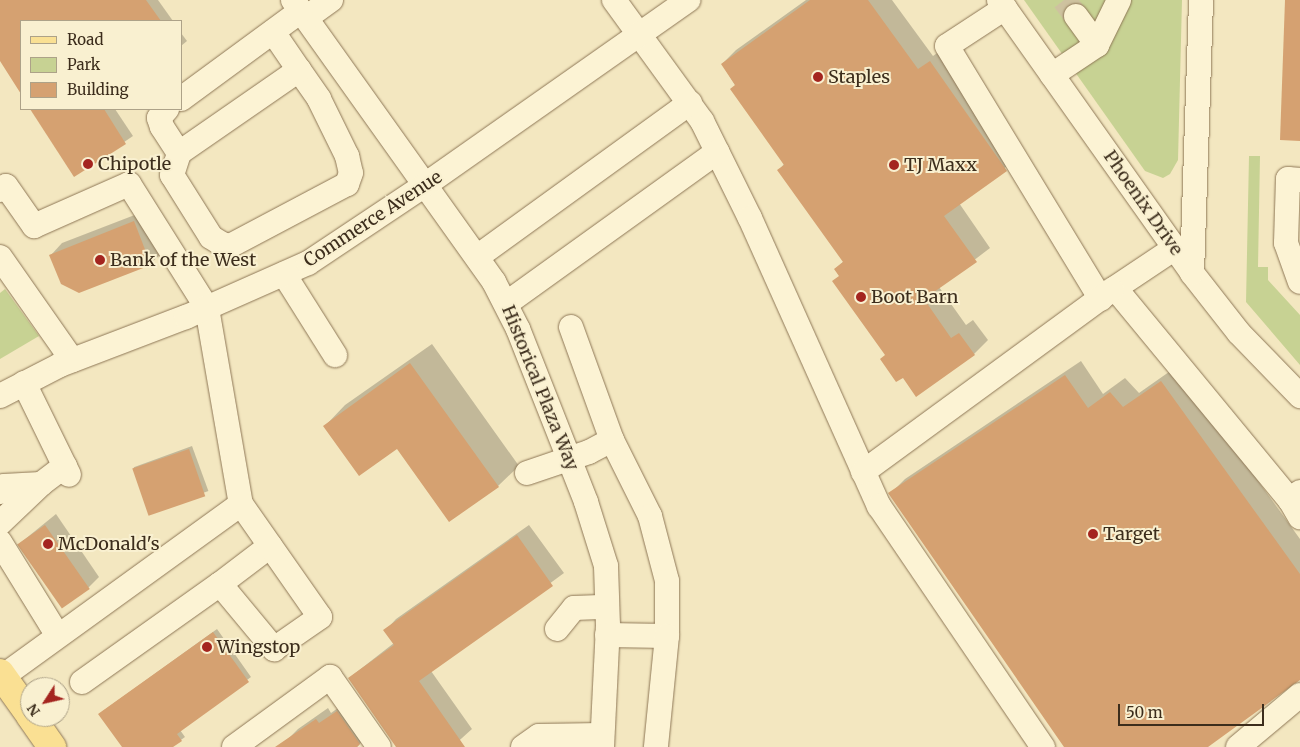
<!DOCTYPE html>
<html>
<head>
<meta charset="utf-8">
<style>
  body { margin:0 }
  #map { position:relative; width:1300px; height:747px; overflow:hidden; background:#f3e7c0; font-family:Merriweather,serif }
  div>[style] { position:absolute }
  .green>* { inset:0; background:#c7d293 }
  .shadow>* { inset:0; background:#0003; transform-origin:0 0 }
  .building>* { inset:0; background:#d5a171; transform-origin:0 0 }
  .minor-tunnel>* { height:24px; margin-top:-12px; transform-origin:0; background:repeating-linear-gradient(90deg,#cec29f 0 24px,transparent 0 36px) }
  .roads { filter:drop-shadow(0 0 1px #8e7756) drop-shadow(0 0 1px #8e7756) }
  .minor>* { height:24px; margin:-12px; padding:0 12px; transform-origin:12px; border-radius:12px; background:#fcf3d4 }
  .major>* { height:28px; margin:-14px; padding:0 14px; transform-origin:14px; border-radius:14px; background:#fae093 }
  .dots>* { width:14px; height:14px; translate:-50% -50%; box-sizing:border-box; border:2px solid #f9f0d0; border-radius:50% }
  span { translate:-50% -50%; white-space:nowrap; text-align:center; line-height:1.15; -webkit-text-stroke:4px #f9f0d0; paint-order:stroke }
  .poi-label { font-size:18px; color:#3c2d1c }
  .left { translate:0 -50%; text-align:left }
  .street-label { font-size:18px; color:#3c2d1c }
  .legend { position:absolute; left:20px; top:20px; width:162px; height:90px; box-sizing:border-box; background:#f9f0d0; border:1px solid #ada288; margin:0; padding:6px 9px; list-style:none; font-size:15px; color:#3c2d1c }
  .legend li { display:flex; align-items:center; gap:10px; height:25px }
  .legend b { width:25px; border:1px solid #ada288 }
  .north { position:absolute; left:20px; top:677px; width:50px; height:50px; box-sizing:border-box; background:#f9f0d0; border:1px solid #ada288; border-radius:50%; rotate:235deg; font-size:14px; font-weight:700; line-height:20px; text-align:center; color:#3c2d1c }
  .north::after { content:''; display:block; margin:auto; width:18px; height:22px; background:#a4251f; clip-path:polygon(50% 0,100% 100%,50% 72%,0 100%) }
  .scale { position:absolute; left:1118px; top:704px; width:146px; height:22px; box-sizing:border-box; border:2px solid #3c2d1c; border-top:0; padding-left:6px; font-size:15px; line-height:18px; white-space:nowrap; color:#3c2d1c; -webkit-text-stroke:4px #f9f0d0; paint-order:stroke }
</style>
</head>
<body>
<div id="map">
  <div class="green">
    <div style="clip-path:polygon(1024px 0,1182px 0,1178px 160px,1170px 174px,1163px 178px,1145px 171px)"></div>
    <div style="clip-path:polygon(1249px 156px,1260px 156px,1258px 267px,1268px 267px,1268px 280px,1300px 315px,1300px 365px,1246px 302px)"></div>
    <div style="clip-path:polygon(5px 289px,39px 336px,0 359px,0 293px)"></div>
  </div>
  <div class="shadow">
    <div style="clip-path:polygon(0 0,50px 0,48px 2px,60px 21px,21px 21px,21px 92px,0 58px)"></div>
    <div style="clip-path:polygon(65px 0,158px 0,173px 21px,80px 21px)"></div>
    <div style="clip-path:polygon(806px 0,892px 0,933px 56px,944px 48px,1020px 156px,959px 203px,990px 248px,939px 287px,966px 325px,973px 320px,988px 340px,974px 354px,903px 376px,886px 354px,835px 269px,844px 261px,779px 170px,784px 164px,722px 64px,736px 50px)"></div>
    <div style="clip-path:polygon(181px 33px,187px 41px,181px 46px)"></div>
    <div style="clip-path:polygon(32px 109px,115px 109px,133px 136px,74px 176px)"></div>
    <div style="clip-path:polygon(145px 211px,162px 253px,150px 264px,51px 255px,62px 243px)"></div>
    <div style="clip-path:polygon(432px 344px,519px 466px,498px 486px,397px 447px,325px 426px,345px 405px)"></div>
    <div style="clip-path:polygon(1081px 361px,1103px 394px,1125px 378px,1139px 393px,1176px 367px,1300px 539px,1300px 679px,1206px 747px,1065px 747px,890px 494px,905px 479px)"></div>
    <div style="left:192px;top:446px;width:48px;height:62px;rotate:70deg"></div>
    <div style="clip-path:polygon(56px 514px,99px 577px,88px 588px,19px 544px)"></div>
    <div style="clip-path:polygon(529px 525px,564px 573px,431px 671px,472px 729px,452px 747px,397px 747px,349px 678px,394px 643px,385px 631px,396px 619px)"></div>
    <div style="clip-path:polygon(217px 629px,251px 677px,180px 730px,185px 737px,171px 747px,124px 747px,103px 711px)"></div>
    <div style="clip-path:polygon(349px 700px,371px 732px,357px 747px,292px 747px,287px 740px,298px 729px,328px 708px,331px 713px)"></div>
  </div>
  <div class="building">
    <div style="clip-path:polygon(0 0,146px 0,161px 21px,21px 21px,21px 94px,0 61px)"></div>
    <div style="clip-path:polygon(810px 0,868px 0,918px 69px,930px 61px,1007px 171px,944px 216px,977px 262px,924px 299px,951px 338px,959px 333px,975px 355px,916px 397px,903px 378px,896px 382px,880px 359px,885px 355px,832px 281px,839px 276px,834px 269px,843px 262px,777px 170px,784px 165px,730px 89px,735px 85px,721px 64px)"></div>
    <div style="clip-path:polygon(1285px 0,1300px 0,1300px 141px,1280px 140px)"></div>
    <div style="clip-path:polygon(30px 109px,104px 109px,126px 144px,74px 177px)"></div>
    <div style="clip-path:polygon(134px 221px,151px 265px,79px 293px,61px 284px,49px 255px)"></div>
    <div style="clip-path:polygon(410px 363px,499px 487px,449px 522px,397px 449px,359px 476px,323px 426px)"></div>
    <div style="clip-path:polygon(1065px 375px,1088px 408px,1110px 392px,1123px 407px,1161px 381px,1300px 574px,1300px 680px,1208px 747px,1064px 747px,888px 493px)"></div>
    <div style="left:189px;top:449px;width:50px;height:60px;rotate:71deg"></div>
    <div style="left:45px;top:525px;width:78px;height:34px;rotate:55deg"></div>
    <div style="clip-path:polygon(517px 535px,553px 586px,419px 681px,465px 747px,396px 747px,348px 678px,394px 645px,383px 630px)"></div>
    <div style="clip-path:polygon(213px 632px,249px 682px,177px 734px,182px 741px,173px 747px,122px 747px,98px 714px)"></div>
    <div style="clip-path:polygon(337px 711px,360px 744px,357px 747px,275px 747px,316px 719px,319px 723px)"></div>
  </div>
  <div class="minor-tunnel">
    <div style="left:1064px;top:0;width:20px;rotate:53deg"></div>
  </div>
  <div class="roads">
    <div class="minor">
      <div style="left:293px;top:0;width:346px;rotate:54.5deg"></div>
      <div style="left:494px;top:282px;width:53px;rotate:62.9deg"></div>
      <div style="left:518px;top:329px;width:186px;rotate:68.5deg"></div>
      <div style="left:586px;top:502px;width:67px;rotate:72.6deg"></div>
      <div style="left:606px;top:566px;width:59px;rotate:88.1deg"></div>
      <div style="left:608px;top:625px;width:122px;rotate:92.8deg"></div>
      <div style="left:614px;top:0;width:150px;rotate:54deg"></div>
      <div style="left:702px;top:121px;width:108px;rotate:63.7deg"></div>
      <div style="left:750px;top:218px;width:316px;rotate:65.9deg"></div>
      <div style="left:879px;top:506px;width:292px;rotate:55.8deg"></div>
      <div style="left:999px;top:0;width:334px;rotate:54.7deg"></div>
      <div style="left:1192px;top:273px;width:76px;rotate:51.9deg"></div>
      <div style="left:1239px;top:333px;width:88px;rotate:45.9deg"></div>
      <div style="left:1005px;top:8px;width:69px;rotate:146.8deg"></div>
      <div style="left:947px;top:46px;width:296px;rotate:58.7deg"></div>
      <div style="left:1076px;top:16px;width:36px;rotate:54deg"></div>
      <div style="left:306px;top:18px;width:31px;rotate:-36deg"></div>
      <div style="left:273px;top:32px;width:46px;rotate:55.6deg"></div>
      <div style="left:299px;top:70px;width:35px;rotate:55deg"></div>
      <div style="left:319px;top:99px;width:64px;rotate:63.8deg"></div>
      <div style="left:347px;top:156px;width:17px;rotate:77deg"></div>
      <div style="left:351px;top:173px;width:12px;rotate:110deg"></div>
      <div style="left:347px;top:184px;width:132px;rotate:152.1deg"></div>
      <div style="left:230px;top:246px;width:8px;rotate:-166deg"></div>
      <div style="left:222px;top:244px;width:13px;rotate:-148deg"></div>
      <div style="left:211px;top:237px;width:73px;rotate:-122.2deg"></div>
      <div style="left:172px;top:175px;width:23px;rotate:-72deg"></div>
      <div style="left:179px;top:153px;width:146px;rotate:-34.7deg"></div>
      <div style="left:1052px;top:75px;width:54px;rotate:-33.7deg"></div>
      <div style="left:1097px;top:45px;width:50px;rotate:-63.9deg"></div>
      <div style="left:181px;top:99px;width:149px;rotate:-36.3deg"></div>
      <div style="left:167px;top:109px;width:12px;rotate:132deg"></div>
      <div style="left:159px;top:118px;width:9px;rotate:72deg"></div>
      <div style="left:162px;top:127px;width:31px;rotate:57deg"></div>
      <div style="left:1300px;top:180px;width:12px;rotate:-175deg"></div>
      <div style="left:1288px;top:179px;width:64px;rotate:91.8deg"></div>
      <div style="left:1286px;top:243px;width:41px;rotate:70.3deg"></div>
      <div style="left:0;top:190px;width:7px;rotate:-34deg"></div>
      <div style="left:6px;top:186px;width:49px;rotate:55deg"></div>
      <div style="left:34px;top:226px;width:104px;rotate:-23.9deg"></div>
      <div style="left:129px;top:184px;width:146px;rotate:57.8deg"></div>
      <div style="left:207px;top:308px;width:199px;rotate:80.2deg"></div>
      <div style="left:241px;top:504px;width:294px;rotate:144.1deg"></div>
      <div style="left:1175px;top:248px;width:72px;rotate:146.3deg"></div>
      <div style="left:1115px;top:288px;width:275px;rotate:50.5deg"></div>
      <div style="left:0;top:257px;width:126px;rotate:55deg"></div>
      <div style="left:477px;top:257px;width:263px;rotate:-35.9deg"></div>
      <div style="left:1192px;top:273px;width:273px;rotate:-88.1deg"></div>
      <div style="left:284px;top:274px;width:96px;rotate:57.8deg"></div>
      <div style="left:507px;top:303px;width:259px;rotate:-35.7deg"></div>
      <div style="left:571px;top:327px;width:120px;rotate:70.1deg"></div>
      <div style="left:24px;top:383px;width:102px;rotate:63.9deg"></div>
      <div style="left:0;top:396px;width:68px;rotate:-27.3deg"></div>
      <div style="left:60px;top:365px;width:135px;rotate:-20.9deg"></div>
      <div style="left:186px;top:317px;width:133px;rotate:-23.9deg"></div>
      <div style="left:308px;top:263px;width:141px;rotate:-33.7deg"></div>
      <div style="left:425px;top:185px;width:322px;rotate:-35.1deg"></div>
      <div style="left:863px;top:472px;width:308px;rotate:-36.2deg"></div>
      <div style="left:527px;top:473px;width:65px;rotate:-18.7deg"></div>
      <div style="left:589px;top:452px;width:26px;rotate:-28deg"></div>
      <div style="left:612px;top:440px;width:85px;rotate:63.4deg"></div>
      <div style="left:650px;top:516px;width:67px;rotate:75.3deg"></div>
      <div style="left:667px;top:581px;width:55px;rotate:90deg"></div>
      <div style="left:0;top:492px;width:7px;rotate:-56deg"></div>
      <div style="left:4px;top:486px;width:37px;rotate:-3deg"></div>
      <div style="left:41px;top:484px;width:30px;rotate:-37deg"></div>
      <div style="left:1300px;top:492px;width:13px;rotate:141deg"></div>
      <div style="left:1290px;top:500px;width:20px;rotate:60deg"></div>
      <div style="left:0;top:523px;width:57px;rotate:-43.6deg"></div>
      <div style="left:0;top:542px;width:110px;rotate:58.3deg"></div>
      <div style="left:220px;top:584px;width:63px;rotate:-37.2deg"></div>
      <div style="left:557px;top:629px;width:27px;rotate:-51deg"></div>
      <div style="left:574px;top:608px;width:33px;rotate:-2deg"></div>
      <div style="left:607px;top:635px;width:60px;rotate:1deg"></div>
      <div style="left:667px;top:636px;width:112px;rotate:95.7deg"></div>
      <div style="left:82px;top:682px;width:169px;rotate:-35.4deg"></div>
      <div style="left:220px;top:584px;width:85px;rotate:50.3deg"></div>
      <div style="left:274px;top:649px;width:56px;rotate:-34.8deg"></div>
      <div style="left:320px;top:617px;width:138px;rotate:-125deg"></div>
      <div style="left:234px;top:747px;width:119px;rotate:-36.1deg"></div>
      <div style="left:330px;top:677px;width:85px;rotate:55deg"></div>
      <div style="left:523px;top:747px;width:19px;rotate:-35deg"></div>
      <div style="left:539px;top:736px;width:62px;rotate:-0.9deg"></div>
      <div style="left:1238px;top:747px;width:81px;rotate:-40deg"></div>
    </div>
    <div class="major">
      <div style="left:0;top:673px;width:52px;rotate:54.5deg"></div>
      <div style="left:31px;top:717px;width:37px;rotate:55deg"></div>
    </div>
  </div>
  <div class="dots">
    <div style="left:818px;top:77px;background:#a4251f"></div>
    <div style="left:88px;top:164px;background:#a4251f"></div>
    <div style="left:894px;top:165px;background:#a4251f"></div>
    <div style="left:100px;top:260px;background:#a4251f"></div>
    <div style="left:861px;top:297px;background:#a4251f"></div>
    <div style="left:1093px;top:534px;background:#a4251f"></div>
    <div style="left:48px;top:544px;background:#a4251f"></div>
    <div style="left:207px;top:647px;background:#a4251f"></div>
  </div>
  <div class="poi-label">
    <span class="left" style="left:828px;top:77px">Staples</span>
    <span class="left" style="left:98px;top:164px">Chipotle</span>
    <span class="left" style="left:904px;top:165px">TJ Maxx</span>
    <span class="left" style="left:110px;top:260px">Bank of the West</span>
    <span class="left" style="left:871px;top:297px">Boot Barn</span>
    <span class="left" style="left:1103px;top:534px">Target</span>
    <span class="left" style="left:58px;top:544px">McDonald's</span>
    <span class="left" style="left:217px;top:647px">Wingstop</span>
  </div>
  <div class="street-label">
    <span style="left:1143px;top:203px;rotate:55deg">Phoenix Drive</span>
    <span style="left:373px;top:219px;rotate:-33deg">Commerce Avenue</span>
    <span style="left:540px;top:388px;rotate:68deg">Historical Plaza Way</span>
  </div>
  <ul class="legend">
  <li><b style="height:6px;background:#fae093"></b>Road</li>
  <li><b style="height:14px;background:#c7d293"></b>Park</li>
  <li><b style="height:14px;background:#d5a171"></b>Building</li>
  </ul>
  <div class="north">N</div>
  <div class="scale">50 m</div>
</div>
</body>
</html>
